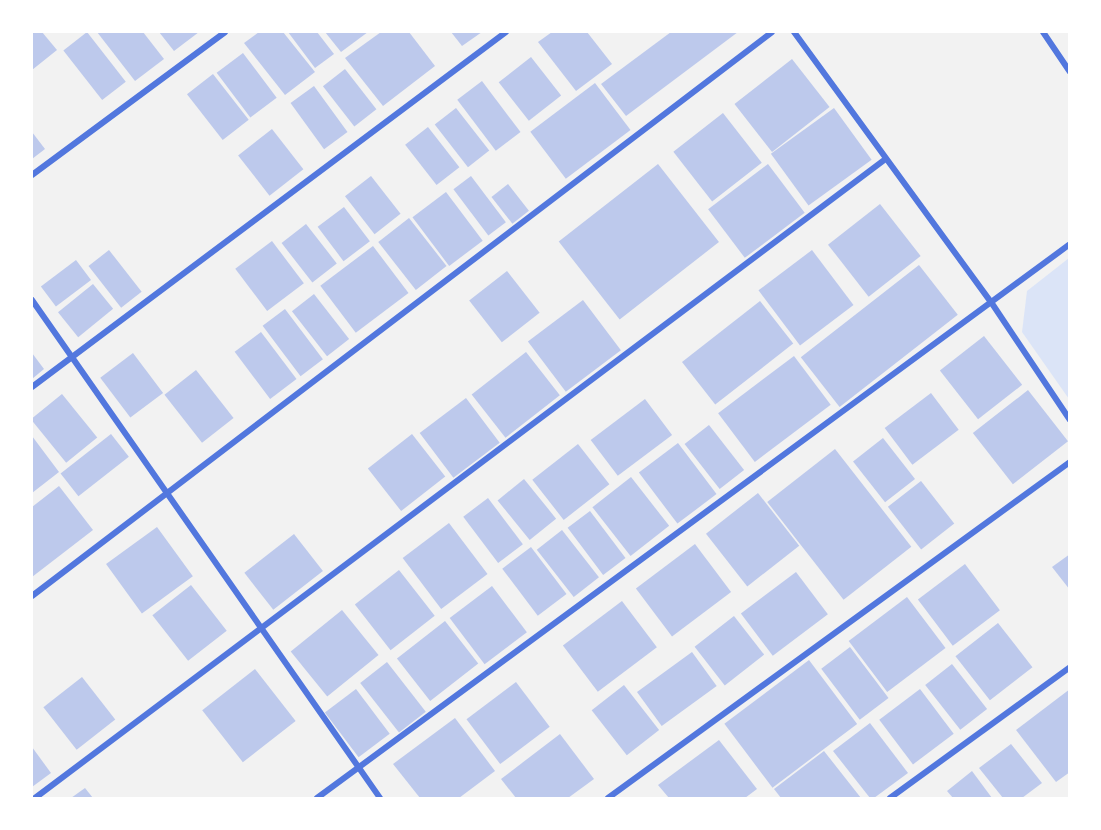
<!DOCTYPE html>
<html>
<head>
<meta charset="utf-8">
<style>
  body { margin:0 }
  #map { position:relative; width:1101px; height:830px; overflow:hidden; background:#f2f2f2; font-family:"Space Grotesk",sans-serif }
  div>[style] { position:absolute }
  .green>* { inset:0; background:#dbe4f7 }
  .building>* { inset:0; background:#bdc9ec; transform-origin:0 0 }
  .minor>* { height:6px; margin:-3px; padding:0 3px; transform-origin:3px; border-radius:3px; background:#5277de }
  span { translate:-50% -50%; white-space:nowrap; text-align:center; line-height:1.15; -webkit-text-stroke:4.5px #fff; paint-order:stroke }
  .frame { position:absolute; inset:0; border:33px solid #fff; pointer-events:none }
</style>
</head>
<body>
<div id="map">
  <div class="green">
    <div style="clip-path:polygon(1069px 258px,1069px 399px,1022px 332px,1027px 291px)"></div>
  </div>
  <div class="building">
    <div style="clip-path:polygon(32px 32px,42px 32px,57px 50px,32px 70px)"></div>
    <div style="left:87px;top:32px;width:63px;height:30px;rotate:52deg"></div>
    <div style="clip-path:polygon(97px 32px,143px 32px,164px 59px,135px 81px)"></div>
    <div style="clip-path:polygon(159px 32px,199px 32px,174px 51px)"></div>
    <div style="clip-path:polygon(259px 32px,283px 32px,315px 72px,285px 95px,244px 43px)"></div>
    <div style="clip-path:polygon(288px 32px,317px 32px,334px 54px,315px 68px)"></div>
    <div style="clip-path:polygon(325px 32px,368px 32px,341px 52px)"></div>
    <div style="clip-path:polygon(381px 32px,409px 32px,435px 66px,383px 106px,345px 58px)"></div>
    <div style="clip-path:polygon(451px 32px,482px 32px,462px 46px)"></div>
    <div style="clip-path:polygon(552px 32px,587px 32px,612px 64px,576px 91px,538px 42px)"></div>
    <div style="clip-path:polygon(671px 32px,738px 32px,626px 116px,601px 84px)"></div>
    <div style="left:243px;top:53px;width:56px;height:33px;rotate:53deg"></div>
    <div style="left:531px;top:57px;width:49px;height:41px;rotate:52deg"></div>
    <div style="left:792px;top:59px;width:61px;height:73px;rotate:52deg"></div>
    <div style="left:345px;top:69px;width:51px;height:28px;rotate:52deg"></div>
    <div style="left:213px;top:74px;width:58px;height:33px;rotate:52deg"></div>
    <div style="left:482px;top:81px;width:64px;height:31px;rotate:53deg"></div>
    <div style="left:595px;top:83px;width:59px;height:81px;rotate:53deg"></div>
    <div style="left:314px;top:86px;width:57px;height:29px;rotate:54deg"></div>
    <div style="left:456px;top:108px;width:54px;height:27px;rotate:52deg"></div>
    <div style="left:834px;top:108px;width:64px;height:78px;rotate:54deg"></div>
    <div style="left:723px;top:113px;width:63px;height:63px;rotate:52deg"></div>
    <div style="left:428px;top:127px;width:51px;height:29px;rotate:52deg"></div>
    <div style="left:272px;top:129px;width:51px;height:43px;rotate:52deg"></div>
    <div style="clip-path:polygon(32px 132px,45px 149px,32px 159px)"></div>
    <div style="left:658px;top:164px;width:99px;height:126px;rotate:52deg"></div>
    <div style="left:768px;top:164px;width:61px;height:75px;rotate:53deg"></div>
    <div style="left:371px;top:176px;width:48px;height:33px;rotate:52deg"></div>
    <div style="left:471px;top:176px;width:58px;height:22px;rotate:53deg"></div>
    <div style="left:508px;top:184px;width:34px;height:21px;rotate:52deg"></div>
    <div style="left:446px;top:192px;width:61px;height:42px;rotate:53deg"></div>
    <div style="left:880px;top:204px;width:66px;height:66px;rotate:52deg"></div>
    <div style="left:344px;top:207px;width:43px;height:33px;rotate:53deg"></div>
    <div style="left:409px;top:218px;width:61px;height:39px;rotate:52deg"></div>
    <div style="left:306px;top:224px;width:50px;height:31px;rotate:52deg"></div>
    <div style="left:272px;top:241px;width:53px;height:46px;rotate:53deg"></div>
    <div style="left:373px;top:246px;width:59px;height:66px;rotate:53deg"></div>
    <div style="left:109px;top:250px;width:53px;height:26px;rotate:52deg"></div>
    <div style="left:812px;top:250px;width:69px;height:67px;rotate:53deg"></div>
    <div style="left:76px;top:260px;width:25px;height:44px;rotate:53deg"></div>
    <div style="left:919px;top:265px;width:63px;height:150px;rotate:52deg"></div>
    <div style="left:507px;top:271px;width:53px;height:48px;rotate:52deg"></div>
    <div style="left:93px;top:284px;width:32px;height:45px;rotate:51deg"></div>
    <div style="left:314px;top:294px;width:57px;height:28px;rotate:52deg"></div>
    <div style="left:583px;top:300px;width:63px;height:69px;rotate:53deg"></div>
    <div style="left:760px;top:301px;width:54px;height:99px;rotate:52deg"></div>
    <div style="left:285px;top:309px;width:63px;height:28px;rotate:53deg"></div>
    <div style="left:261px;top:332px;width:59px;height:33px;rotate:53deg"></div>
    <div style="left:984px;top:336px;width:62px;height:56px;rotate:52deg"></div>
    <div style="left:526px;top:352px;width:55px;height:69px;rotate:52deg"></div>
    <div style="clip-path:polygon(32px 353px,44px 369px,32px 379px)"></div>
    <div style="left:133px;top:353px;width:50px;height:41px;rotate:53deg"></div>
    <div style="left:794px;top:356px;width:61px;height:95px;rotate:53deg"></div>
    <div style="left:196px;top:370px;width:61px;height:40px;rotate:52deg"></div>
    <div style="left:1028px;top:390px;width:65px;height:70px;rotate:52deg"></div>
    <div style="left:931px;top:393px;width:46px;height:58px;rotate:53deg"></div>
    <div style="left:62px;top:394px;width:56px;height:40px;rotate:51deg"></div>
    <div style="left:466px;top:398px;width:56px;height:58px;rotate:53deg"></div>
    <div style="left:645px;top:399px;width:45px;height:68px;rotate:53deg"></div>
    <div style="left:709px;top:425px;width:57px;height:31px;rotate:52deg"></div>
    <div style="left:111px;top:434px;width:29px;height:64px;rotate:52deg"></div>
    <div style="left:412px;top:434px;width:54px;height:56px;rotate:52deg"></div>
    <div style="clip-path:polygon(32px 436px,59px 472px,32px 493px)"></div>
    <div style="left:883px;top:438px;width:52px;height:38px;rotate:52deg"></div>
    <div style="left:678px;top:443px;width:64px;height:49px;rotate:53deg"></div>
    <div style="left:578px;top:444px;width:51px;height:58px;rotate:52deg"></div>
    <div style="left:835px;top:449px;width:124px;height:86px;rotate:52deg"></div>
    <div style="left:631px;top:477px;width:62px;height:49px;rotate:52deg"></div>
    <div style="left:524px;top:479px;width:51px;height:34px;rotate:51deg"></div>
    <div style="left:921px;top:481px;width:54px;height:42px;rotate:52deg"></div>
    <div style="clip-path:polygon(59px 486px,93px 530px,32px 577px,32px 507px)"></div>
    <div style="left:758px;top:493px;width:67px;height:66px;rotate:52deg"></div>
    <div style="left:488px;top:498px;width:58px;height:31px;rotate:53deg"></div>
    <div style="left:590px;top:511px;width:59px;height:28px;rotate:53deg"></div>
    <div style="left:449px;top:523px;width:64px;height:58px;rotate:53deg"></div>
    <div style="left:157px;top:527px;width:61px;height:63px;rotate:54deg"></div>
    <div style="left:562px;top:530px;width:60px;height:32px;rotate:52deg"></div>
    <div style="left:294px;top:534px;width:47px;height:63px;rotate:52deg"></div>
    <div style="left:695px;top:544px;width:60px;height:74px;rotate:53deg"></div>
    <div style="left:531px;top:547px;width:59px;height:36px;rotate:53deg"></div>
    <div style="clip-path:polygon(1070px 554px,1070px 590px,1052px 567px)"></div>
    <div style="left:965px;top:564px;width:58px;height:59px;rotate:53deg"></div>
    <div style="left:399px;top:570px;width:58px;height:56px;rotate:52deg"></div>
    <div style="left:796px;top:572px;width:53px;height:69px;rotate:53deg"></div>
    <div style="left:191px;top:585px;width:58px;height:49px;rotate:52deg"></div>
    <div style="left:492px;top:586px;width:58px;height:53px;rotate:53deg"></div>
    <div style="left:907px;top:597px;width:64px;height:73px;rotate:53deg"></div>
    <div style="left:622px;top:601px;width:58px;height:74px;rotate:53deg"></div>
    <div style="left:342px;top:610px;width:58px;height:66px;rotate:51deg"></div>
    <div style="left:734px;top:616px;width:49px;height:50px;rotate:52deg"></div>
    <div style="left:445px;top:621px;width:54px;height:61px;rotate:52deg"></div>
    <div style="left:998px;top:623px;width:56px;height:54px;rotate:52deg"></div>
    <div style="left:850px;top:647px;width:64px;height:36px;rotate:53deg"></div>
    <div style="left:692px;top:652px;width:42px;height:68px;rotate:54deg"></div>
    <div style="left:809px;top:660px;width:80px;height:106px;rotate:53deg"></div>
    <div style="left:387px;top:662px;width:63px;height:34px;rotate:52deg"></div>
    <div style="left:952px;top:664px;width:57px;height:34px;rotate:52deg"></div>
    <div style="left:255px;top:669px;width:66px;height:67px;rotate:52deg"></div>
    <div style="left:82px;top:677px;width:54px;height:49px;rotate:52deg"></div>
    <div style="left:516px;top:682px;width:56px;height:62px;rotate:53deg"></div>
    <div style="left:624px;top:685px;width:57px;height:41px;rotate:52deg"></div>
    <div style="left:356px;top:689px;width:56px;height:39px;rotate:53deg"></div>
    <div style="left:920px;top:689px;width:56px;height:51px;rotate:53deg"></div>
    <div style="clip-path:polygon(1070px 689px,1070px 772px,1056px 782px,1016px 730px)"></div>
    <div style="clip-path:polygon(455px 718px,495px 771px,459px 798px,420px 798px,393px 764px)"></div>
    <div style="clip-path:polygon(870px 723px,908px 773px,874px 798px,870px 798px,833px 751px)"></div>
    <div style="clip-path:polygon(560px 734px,594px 779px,568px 798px,516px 798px,501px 779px)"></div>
    <div style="clip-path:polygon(719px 740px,757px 789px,745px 798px,669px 798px,658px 785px)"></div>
    <div style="clip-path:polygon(1011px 744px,1042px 783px,1022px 798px,1003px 798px,979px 768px)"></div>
    <div style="clip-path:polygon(32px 747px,51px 773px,32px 787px)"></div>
    <div style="clip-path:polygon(824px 751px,861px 798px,781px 798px,774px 789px)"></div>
    <div style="clip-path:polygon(972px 771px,992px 798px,953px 798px,947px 791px)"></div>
    <div style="clip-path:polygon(85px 788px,93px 798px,71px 798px)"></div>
  </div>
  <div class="minor">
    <div style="left:794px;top:32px;width:334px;rotate:53.9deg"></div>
    <div style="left:991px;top:302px;width:142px;rotate:56.2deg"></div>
    <div style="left:1043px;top:32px;width:48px;rotate:56deg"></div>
    <div style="left:32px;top:175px;width:240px;rotate:-36.5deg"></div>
    <div style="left:32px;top:300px;width:608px;rotate:55.05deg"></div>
    <div style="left:32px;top:387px;width:592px;rotate:-36.83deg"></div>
    <div style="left:32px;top:596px;width:930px;rotate:-37.31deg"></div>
    <div style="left:35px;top:798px;width:1062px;rotate:-36.92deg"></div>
    <div style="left:317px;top:798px;width:935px;rotate:-36.34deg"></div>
    <div style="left:608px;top:798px;width:571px;rotate:-36.03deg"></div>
    <div style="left:890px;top:798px;width:223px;rotate:-36deg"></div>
  </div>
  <div class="frame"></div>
</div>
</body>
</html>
